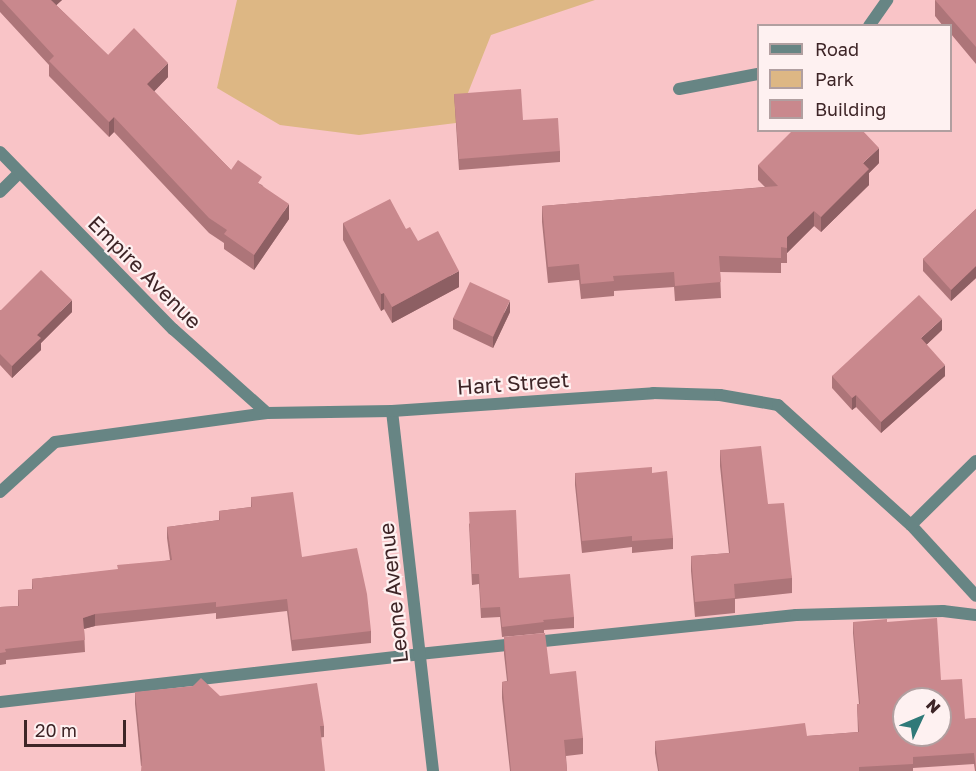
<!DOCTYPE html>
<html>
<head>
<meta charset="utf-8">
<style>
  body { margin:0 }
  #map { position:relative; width:976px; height:771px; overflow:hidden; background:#f9c4c7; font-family:"Golos Text",sans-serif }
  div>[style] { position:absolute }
  .green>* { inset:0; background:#ddb784 }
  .lane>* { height:12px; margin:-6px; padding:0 6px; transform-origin:6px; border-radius:6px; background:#678584 }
  .street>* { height:12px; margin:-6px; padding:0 6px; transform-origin:6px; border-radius:6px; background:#678584 }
  .wall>* { inset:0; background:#ad7579 }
  .shaded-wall>* { inset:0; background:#8d5f63 }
  .building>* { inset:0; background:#c9888d; transform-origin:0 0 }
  span { translate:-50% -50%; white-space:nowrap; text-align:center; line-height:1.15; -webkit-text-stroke:4.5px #fef1f1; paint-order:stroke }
  .street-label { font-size:21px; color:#3e2527 }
  .legend { position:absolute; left:757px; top:24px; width:195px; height:108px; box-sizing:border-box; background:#fef1f1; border:2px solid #b19fa0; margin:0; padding:8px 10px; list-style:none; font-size:18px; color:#3e2527 }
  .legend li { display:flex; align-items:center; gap:12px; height:30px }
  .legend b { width:30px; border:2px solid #b19fa0 }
  .north { position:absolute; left:892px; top:687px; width:60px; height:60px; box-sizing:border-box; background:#fef1f1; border:2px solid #b19fa0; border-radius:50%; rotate:46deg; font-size:16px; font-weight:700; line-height:24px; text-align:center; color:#3e2527 }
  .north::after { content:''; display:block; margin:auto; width:21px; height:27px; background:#2f7978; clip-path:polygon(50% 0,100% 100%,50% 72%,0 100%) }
  .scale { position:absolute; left:24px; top:720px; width:102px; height:27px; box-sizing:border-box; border:3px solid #3e2527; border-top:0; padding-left:8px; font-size:18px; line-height:21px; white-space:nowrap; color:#3e2527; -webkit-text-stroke:4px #fef1f1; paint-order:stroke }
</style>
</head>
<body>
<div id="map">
  <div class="green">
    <div style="clip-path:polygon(237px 0,595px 0,491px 35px,456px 123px,359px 135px,280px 125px,217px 88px)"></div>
  </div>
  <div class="lane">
    <div style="left:0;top:192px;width:27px;rotate:-45deg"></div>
    <div style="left:0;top:702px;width:422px;rotate:-6.5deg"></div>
    <div style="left:419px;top:654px;width:379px;rotate:-5.9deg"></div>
    <div style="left:796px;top:615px;width:147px;rotate:-1.6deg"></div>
    <div style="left:943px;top:611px;width:33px;rotate:7deg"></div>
  </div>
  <div class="street">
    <div style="left:869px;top:26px;width:32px;rotate:-55deg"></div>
    <div style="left:679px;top:89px;width:80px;rotate:-10.8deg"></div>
    <div style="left:0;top:152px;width:248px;rotate:45.7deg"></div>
    <div style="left:173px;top:329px;width:126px;rotate:41.8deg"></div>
    <div style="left:392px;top:411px;width:362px;rotate:83.5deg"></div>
    <div style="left:0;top:492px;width:74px;rotate:-42.3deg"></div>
    <div style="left:55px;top:442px;width:214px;rotate:-7.8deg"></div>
    <div style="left:267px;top:413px;width:125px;rotate:-0.9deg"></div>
    <div style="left:392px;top:411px;width:262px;rotate:-3.9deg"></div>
    <div style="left:653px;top:393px;width:67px;rotate:1.7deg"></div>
    <div style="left:720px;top:395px;width:59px;rotate:9.8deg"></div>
    <div style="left:778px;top:405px;width:179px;rotate:42.1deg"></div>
    <div style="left:911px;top:525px;width:96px;rotate:47.5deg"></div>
    <div style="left:911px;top:525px;width:91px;rotate:-44.6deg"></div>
  </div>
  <div class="wall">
    <div style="clip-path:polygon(0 0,62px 0,56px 5px,108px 55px,168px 77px,154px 91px,231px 170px,262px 185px,289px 219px,254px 270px,224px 249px,224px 243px,209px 233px,114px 132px,109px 137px,49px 76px,49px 65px,0 12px)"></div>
    <div style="clip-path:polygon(935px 0,976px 0,976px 64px,951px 34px,951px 26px,943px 26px,935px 16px)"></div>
    <div style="clip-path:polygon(454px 94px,523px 120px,560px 151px,560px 162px,459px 170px)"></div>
    <div style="clip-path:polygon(879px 163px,869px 173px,869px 185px,821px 232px,814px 226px,787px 253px,787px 263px,781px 263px,781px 273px,720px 272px,721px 298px,675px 301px,674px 287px,614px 291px,614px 296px,581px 299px,579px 280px,548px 283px,542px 222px,542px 206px,765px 187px,758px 180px,758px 165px)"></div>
    <div style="clip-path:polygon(976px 209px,976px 278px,951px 301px,923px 271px,923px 259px)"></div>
    <div style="clip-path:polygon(343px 223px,406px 229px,459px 287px,392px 323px,384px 309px,381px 311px,343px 240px)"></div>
    <div style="clip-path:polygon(0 310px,1px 310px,72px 312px,41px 343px,41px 350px,12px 378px,0 365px)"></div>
    <div style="clip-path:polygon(510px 312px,493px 348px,453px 329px,453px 318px)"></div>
    <div style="clip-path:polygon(942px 330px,926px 345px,945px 376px,881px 433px,856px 407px,852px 410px,832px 388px,832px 376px)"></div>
    <div style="clip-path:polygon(720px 450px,768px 504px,792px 578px,792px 593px,735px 599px,735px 613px,695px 617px,691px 571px,691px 556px,729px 553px,720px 466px)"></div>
    <div style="clip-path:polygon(575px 473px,652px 473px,673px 538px,673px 549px,632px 553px,632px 547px,582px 553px,575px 485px)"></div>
    <div style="clip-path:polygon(251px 497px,302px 557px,371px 631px,371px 643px,292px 651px,287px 611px,216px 619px,216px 613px,95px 626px,84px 629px,85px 652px,6px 660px,6px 664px,0 665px,0 607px,18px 606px,18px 590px,32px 589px,32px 579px,117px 570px,170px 560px,167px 538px,167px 527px,219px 520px,219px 511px,251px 507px)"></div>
    <div style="clip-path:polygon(469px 523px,519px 578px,574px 617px,574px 628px,544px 630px,544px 633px,502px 637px,500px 617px,481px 618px,479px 584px,472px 585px)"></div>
    <div style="clip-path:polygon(853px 622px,887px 622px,941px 680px,965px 719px,976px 718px,976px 771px,975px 771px,974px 764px,913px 768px,913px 771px,658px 771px,655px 753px,655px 741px,807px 736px,858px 732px,857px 704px,859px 704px,853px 633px)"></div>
    <div style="clip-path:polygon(504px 637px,550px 674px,583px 738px,583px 754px,566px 756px,567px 771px,510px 771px,502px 698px,502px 682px,507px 681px,504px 654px)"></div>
    <div style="clip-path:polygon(135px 692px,220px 696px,324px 726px,324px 737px,141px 766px,135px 704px)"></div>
  </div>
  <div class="shaded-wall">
    <div style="clip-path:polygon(49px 0,62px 0,49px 12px)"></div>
    <div style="clip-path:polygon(168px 63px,168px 77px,147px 99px,147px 84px)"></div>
    <div style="clip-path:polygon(114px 117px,114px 132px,109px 137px,109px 122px)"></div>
    <div style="clip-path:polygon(879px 148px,879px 163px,869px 173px,869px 185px,821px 232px,821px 217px,863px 163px)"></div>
    <div style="clip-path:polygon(289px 204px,289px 219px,254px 270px,254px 255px)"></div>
    <div style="clip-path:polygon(814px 211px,814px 226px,787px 253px,787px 237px)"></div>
    <div style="clip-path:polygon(976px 266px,976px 278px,951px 301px,951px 290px)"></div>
    <div style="clip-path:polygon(459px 271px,459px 287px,392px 323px,392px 307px)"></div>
    <div style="clip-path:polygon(384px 293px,384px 309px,381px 311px,381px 294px)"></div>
    <div style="clip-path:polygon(72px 300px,72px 312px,41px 343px,41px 350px,12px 378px,12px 366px,37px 335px)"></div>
    <div style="clip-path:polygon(510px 301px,510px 312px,493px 348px,493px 337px)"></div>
    <div style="clip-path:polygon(942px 319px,942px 330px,921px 350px,921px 338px)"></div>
    <div style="clip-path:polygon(945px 365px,945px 376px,881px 433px,881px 422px)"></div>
    <div style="clip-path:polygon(856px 395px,856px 407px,852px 410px,852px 398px)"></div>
    <div style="clip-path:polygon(95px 614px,95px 626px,83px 629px,83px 618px)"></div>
  </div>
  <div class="building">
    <div style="clip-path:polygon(2px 0,51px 0,108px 55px,134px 28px,168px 63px,147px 84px,231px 170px,238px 160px,262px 177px,258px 183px,289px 204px,254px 255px,224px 234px,227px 230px,209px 218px,114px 117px,109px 122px,49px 61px,54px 56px)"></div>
    <div style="clip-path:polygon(935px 0,976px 0,976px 47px)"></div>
    <div style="clip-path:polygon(521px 89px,523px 120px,558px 118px,560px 151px,459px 159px,454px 94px)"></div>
    <div style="clip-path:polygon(793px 130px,862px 130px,879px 148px,863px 163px,869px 169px,821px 217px,814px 211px,787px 237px,787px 248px,781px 247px,781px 258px,719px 256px,721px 282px,675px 286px,674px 272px,613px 276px,614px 281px,581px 284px,579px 264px,548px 267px,542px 206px,778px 186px,758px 165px)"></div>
    <div style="clip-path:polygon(390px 199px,406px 229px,410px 227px,418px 241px,438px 231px,459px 271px,392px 307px,384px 293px,381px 294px,343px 223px)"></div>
    <div style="clip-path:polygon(976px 209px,976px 266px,951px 290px,923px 259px)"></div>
    <div style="clip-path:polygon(41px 270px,72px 300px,37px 335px,41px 338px,12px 366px,0 354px,0 310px,1px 310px)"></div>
    <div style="left:470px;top:282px;width:44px;height:40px;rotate:25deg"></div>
    <div style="clip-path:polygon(919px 295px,942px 319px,921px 338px,945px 365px,881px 422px,856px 395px,852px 398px,832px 376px)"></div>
    <div style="clip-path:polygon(761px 446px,768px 504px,784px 503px,792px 578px,734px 584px,735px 598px,695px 602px,691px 556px,730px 553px,720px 450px)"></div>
    <div style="clip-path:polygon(652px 467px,652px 473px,667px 471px,673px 538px,632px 541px,632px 536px,582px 541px,575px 473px)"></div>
    <div style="clip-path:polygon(293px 492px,302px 557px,357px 548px,367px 594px,371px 631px,292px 640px,287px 599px,216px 607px,216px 602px,95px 614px,83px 618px,85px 640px,5px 649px,6px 652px,0 653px,0 607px,19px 606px,18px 590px,33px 589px,32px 579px,118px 569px,117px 565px,172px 560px,167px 527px,220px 520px,219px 511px,252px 507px,251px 497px)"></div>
    <div style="clip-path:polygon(516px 510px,519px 578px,570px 574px,574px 617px,543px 620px,544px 622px,502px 627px,500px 607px,481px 608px,479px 574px,472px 574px,469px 512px)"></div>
    <div style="clip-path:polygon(evenodd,937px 618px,941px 680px,962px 679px,965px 719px,976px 718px,976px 770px,974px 753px,913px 757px,913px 764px,859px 767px,859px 771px,659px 771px,655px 741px,805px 723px,807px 736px,859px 732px,857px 704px,860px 704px,853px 622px,887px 619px,887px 622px,937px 618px,904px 699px,940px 699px,940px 735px,904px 735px,904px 699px)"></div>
    <div style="clip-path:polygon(545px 633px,550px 674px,576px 671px,583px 738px,564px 740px,567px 771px,511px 771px,502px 682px,508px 681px,504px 637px)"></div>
    <div style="clip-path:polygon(201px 678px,220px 696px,317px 683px,324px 726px,320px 726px,325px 771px,141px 771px,142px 759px,135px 692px,193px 686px)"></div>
  </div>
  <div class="street-label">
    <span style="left:145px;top:272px;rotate:45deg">Empire Avenue</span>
    <span style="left:513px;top:383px;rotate:-4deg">Hart Street</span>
    <span style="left:393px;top:593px;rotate:-96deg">Leone Avenue</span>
  </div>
  <ul class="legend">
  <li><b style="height:8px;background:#678584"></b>Road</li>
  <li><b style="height:16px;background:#ddb784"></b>Park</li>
  <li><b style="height:16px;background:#c9888d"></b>Building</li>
  </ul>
  <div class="north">N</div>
  <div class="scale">20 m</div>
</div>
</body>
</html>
